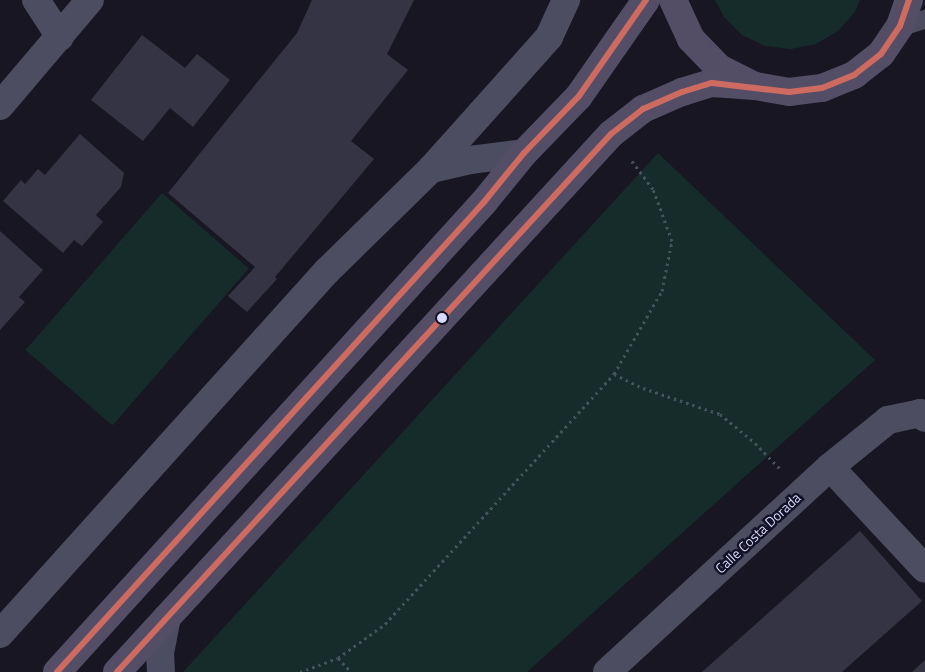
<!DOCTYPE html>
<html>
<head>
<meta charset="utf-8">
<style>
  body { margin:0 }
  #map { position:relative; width:925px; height:672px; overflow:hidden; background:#171622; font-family:"Titillium Web",sans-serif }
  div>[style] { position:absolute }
  .green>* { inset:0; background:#152c2b; transform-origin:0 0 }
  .building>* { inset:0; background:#353444 }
  .path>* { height:3px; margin-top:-1.5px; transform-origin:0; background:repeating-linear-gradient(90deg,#46525d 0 2.5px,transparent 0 6.5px) }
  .service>* { height:19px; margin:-9.5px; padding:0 9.5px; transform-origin:9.5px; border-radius:9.5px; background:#4d4d61 }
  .minor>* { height:28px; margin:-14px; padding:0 14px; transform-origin:14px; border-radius:14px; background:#4d4d61 }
  .tertiary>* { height:28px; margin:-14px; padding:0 14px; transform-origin:14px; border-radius:14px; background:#4d4d61 }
  .primary>* { height:28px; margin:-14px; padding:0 14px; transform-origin:14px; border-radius:14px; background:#534d66 }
  .bus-1>* { height:6px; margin:-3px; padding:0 3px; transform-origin:3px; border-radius:3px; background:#ce6b60 }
  .dots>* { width:14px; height:14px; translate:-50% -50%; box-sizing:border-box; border:2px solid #131226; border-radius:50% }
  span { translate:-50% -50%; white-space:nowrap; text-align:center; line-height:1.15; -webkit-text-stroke:5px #131226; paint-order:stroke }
  .street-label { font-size:14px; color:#dadafc }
</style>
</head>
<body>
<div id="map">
  <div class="green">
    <div style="clip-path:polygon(715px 0,860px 0,855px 12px,838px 31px,816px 44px,791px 49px,765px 46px,742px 35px,724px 17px)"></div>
    <div style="clip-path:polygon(658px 153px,875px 360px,527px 672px,183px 672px)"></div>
    <div style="left:162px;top:193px;width:115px;height:208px;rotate:41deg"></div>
  </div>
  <div class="building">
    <div style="clip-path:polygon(312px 0,414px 0,387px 54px,408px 70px,351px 141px,374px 159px,275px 277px,277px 279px,247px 312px,228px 296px,255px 267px,168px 193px,297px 33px)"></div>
    <div style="clip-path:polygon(142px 35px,185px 68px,197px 54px,230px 80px,193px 127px,170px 108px,143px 141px,91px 100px)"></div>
    <div style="clip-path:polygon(80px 134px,124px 173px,121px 187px,96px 215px,103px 222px,82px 246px,74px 240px,63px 253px,3px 201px,21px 180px,25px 184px,38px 169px,45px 175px)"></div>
    <div style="clip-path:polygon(0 231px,43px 270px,19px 297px,25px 302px,0 330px)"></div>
    <div style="clip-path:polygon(860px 531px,922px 601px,842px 672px,702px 672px)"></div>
    <div style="clip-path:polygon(925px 660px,925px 672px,912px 672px)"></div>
  </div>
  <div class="path">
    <div style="left:614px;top:374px;width:32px;rotate:26deg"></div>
    <div style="left:643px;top:388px;width:81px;rotate:18.7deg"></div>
    <div style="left:720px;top:414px;width:45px;rotate:39.6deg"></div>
    <div style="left:755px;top:443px;width:36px;rotate:46deg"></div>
    <div style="left:338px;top:658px;width:19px;rotate:47deg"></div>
    <div style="left:300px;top:672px;width:40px;rotate:-20.2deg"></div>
    <div style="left:338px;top:658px;width:58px;rotate:-35.9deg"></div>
    <div style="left:385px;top:624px;width:339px;rotate:-47.5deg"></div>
    <div style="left:614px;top:374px;width:96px;rotate:-60deg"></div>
    <div style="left:662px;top:291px;width:51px;rotate:-78.7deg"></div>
    <div style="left:672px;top:241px;width:55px;rotate:-110.1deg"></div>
    <div style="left:653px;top:189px;width:36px;rotate:-127deg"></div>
  </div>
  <div class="service">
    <div style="left:900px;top:26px;width:26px;rotate:-16deg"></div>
  </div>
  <div class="minor">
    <div style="left:36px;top:0;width:44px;rotate:57deg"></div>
    <div style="left:431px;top:169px;width:40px;rotate:-13deg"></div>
    <div style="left:470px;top:160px;width:54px;rotate:-7.4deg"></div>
    <div style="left:830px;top:467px;width:139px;rotate:47deg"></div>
    <div style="left:0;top:634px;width:489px;rotate:-48deg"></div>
    <div style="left:327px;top:271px;width:146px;rotate:-44.4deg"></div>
    <div style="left:431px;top:169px;width:177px;rotate:-48.2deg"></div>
    <div style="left:549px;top:37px;width:41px;rotate:-65.3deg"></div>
    <div style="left:161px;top:672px;width:19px;rotate:-93deg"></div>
    <div style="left:160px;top:653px;width:36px;rotate:-79deg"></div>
    <div style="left:607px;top:672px;width:303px;rotate:-42.6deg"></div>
    <div style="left:830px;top:467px;width:75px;rotate:-39deg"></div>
    <div style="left:888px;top:420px;width:33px;rotate:-12deg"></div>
    <div style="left:920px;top:413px;width:7px;rotate:45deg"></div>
  </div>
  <div class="tertiary">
    <div style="left:0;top:106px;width:139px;rotate:-49.7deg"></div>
  </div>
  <div class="primary">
    <div style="left:673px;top:0;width:43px;rotate:65.2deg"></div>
    <div style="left:691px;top:39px;width:40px;rotate:46deg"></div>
    <div style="left:719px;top:68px;width:40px;rotate:26.6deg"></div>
    <div style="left:755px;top:86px;width:35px;rotate:10deg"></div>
    <div style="left:789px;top:92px;width:33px;rotate:-7deg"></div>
    <div style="left:822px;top:88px;width:35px;rotate:-22deg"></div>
    <div style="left:854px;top:75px;width:34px;rotate:-38deg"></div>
    <div style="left:881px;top:54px;width:34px;rotate:-56deg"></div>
    <div style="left:900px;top:26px;width:28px;rotate:-71deg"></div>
    <div style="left:57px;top:672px;width:635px;rotate:-47.74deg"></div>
    <div style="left:484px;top:202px;width:63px;rotate:-50.8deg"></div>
    <div style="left:524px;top:153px;width:79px;rotate:-46deg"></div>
    <div style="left:579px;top:96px;width:117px;rotate:-55.1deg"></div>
    <div style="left:117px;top:672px;width:730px;rotate:-47.44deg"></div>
    <div style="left:611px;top:134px;width:41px;rotate:-38deg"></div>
    <div style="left:643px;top:109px;width:43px;rotate:-23.6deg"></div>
    <div style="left:682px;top:92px;width:31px;rotate:-17deg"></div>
    <div style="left:712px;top:83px;width:43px;rotate:4deg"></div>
  </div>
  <div class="bus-1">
    <div style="left:57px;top:672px;width:635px;rotate:-47.74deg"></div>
    <div style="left:484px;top:202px;width:63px;rotate:-50.8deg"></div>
    <div style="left:524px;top:153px;width:79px;rotate:-46deg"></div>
    <div style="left:579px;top:96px;width:117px;rotate:-55.1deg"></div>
    <div style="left:117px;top:672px;width:730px;rotate:-47.44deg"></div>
    <div style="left:611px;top:134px;width:41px;rotate:-38deg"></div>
    <div style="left:643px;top:109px;width:43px;rotate:-23.6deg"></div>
    <div style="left:682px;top:92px;width:31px;rotate:-17deg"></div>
    <div style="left:712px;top:83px;width:78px;rotate:6.7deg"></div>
    <div style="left:789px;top:92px;width:33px;rotate:-7deg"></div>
    <div style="left:822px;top:88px;width:35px;rotate:-22deg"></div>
    <div style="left:854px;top:75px;width:34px;rotate:-38deg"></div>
    <div style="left:881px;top:54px;width:34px;rotate:-56deg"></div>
    <div style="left:900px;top:26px;width:28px;rotate:-71deg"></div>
  </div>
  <div class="dots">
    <div style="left:442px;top:318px;background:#dadafc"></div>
  </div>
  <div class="street-label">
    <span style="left:758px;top:533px;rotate:-43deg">Calle Costa Dorada</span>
  </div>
</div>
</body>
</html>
